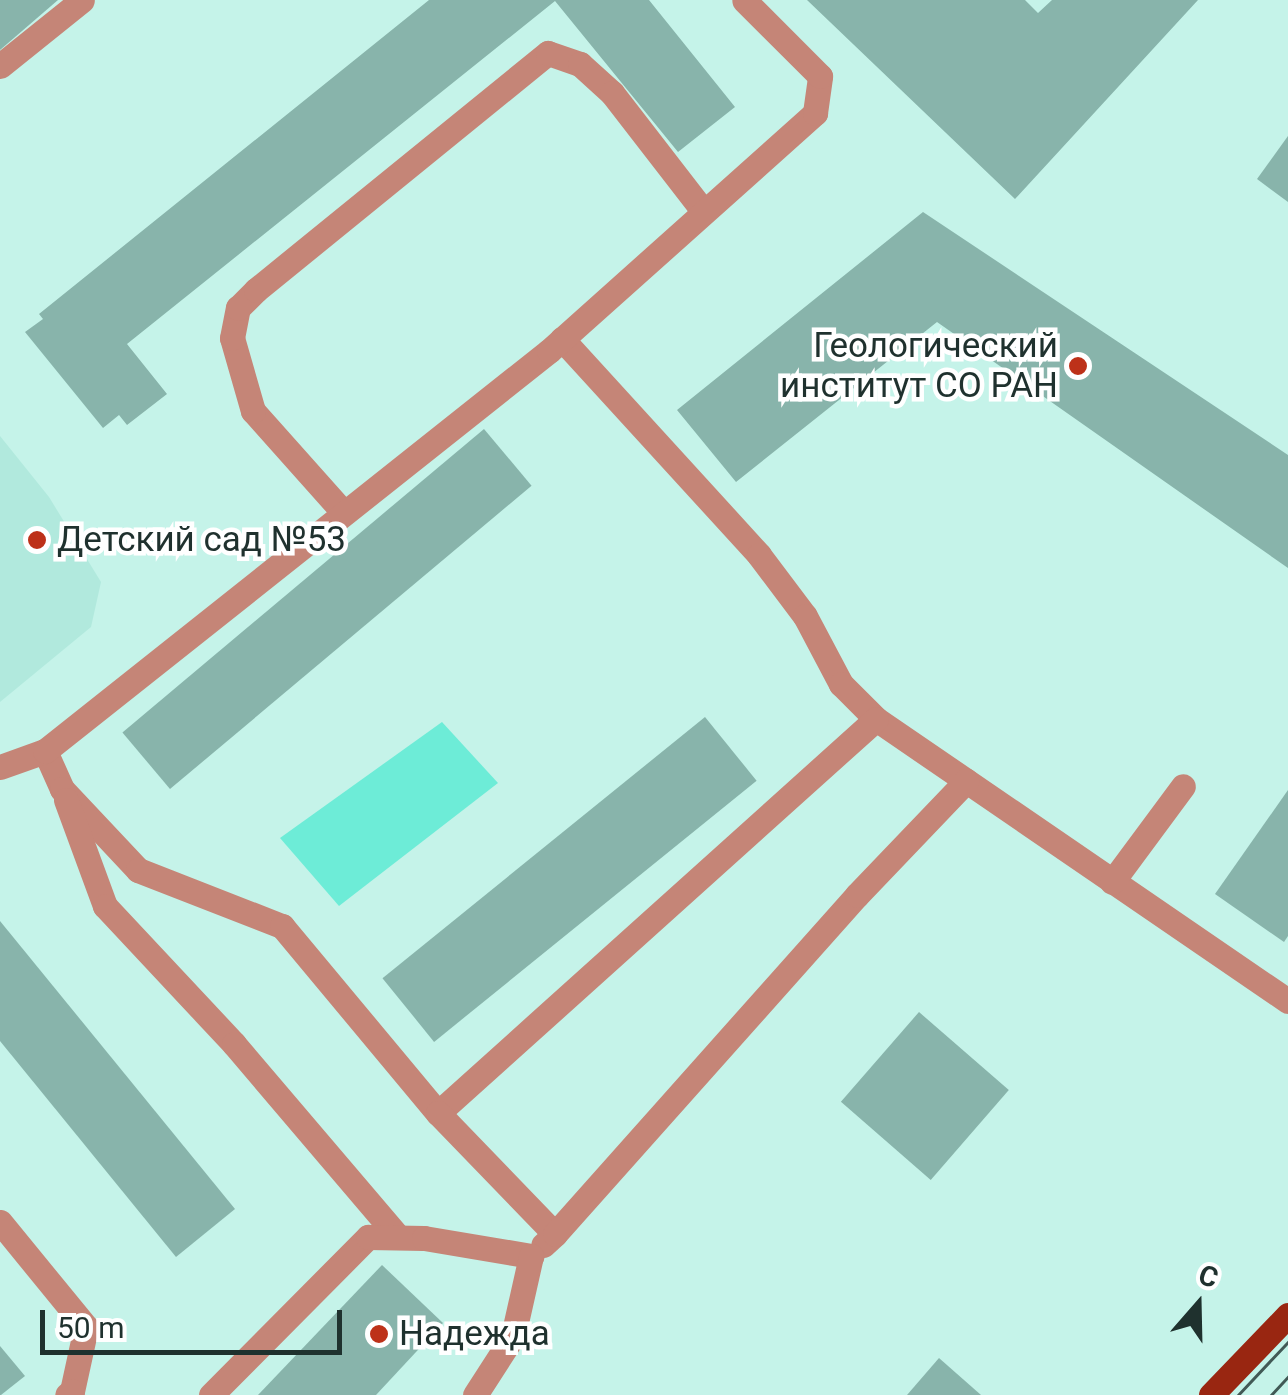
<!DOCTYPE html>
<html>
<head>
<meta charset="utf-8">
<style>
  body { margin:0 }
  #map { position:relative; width:1288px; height:1395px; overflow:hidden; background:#c5f3e9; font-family:Roboto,sans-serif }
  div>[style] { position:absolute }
  .built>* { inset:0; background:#b1e9dd }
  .green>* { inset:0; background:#6decd7 }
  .building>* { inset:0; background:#88b4ab; transform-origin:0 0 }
  .minor>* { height:25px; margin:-12.5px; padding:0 12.5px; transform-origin:12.5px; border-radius:12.5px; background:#c58577 }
  .major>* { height:25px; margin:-12.5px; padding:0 12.5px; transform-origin:12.5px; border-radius:12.5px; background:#992611 }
  .tram>* { height:2.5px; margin:-1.25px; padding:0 1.25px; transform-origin:1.25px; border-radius:1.25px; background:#415955 }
  .dots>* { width:28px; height:28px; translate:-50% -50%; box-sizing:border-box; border:5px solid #fff; border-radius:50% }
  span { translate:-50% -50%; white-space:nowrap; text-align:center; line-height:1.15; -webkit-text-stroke:9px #fff; paint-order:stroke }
  .poi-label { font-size:35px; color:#1f312e }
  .right { translate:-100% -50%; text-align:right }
  .left { translate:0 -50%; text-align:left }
  .north { position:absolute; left:1148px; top:1255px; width:100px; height:100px; -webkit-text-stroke:8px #fff; paint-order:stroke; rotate:20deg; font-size:28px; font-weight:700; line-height:40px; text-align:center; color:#1f312e }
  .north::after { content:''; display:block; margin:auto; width:35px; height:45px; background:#1f312e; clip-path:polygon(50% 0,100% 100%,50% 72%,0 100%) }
  .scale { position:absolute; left:40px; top:1310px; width:302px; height:45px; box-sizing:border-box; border:5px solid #1f312e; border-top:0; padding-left:12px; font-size:30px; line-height:35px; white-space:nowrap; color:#1f312e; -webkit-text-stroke:8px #fff; paint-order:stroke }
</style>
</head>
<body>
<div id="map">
  <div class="built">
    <div style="clip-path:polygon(0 436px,49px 497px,101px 582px,91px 627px,0 702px)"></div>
  </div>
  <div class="green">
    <div style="clip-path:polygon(442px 722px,498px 783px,339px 906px,280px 838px)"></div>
  </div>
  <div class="building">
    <div style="clip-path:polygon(0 0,58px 0,0 50px)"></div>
    <div style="clip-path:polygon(429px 0,649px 0,735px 107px,678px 152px,555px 1px,127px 344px,167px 394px,127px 425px,119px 415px,103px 428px,25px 332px,43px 319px,39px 314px)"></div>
    <div style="clip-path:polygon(807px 0,1025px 0,1038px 13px,1052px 0,1198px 0,1015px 199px)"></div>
    <div style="clip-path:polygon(1288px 136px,1288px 202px,1257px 179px)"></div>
    <div style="clip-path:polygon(923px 212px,1288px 455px,1288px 568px,937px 322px,736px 482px,677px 410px)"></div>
    <div style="left:484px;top:429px;width:74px;height:472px;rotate:50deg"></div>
    <div style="left:705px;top:717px;width:82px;height:415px;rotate:51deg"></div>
    <div style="clip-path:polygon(1288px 790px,1288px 936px,1284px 942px,1215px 894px)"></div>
    <div style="clip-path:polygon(0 921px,235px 1209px,176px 1257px,0 1041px)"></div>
    <div style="left:919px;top:1012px;width:119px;height:119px;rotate:41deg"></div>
    <div style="clip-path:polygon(382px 1265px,443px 1323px,376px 1395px,258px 1395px)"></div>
    <div style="clip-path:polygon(0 1346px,25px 1376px,1px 1395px,0 1395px)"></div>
    <div style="clip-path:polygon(939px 1358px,981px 1395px,907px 1395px)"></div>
  </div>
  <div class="minor">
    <div style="left:0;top:66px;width:105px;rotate:-38.8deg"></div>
    <div style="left:562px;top:339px;width:292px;rotate:47.6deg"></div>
    <div style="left:759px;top:555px;width:76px;rotate:53deg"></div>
    <div style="left:805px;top:616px;width:77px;rotate:62.1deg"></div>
    <div style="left:841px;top:684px;width:49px;rotate:45deg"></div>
    <div style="left:876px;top:719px;width:499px;rotate:34.4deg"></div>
    <div style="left:344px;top:513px;width:137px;rotate:-131.7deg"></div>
    <div style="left:253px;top:411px;width:76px;rotate:-106deg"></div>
    <div style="left:232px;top:338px;width:31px;rotate:-79deg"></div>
    <div style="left:238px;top:308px;width:25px;rotate:-45deg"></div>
    <div style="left:256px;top:290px;width:376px;rotate:-39.1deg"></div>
    <div style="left:548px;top:53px;width:34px;rotate:19deg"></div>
    <div style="left:580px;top:64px;width:43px;rotate:42.2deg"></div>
    <div style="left:612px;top:93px;width:150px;rotate:52.3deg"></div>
    <div style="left:45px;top:751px;width:42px;rotate:65.9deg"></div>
    <div style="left:62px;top:789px;width:111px;rotate:46.8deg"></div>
    <div style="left:138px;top:870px;width:155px;rotate:21.3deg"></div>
    <div style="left:282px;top:926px;width:244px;rotate:50.2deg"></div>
    <div style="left:438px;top:1113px;width:589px;rotate:-41.97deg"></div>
    <div style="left:0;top:767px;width:48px;rotate:-19.6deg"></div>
    <div style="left:45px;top:751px;width:643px;rotate:-38.44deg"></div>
    <div style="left:549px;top:351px;width:357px;rotate:-41.8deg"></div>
    <div style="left:815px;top:113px;width:37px;rotate:-82deg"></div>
    <div style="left:820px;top:76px;width:107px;rotate:-135deg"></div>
    <div style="left:66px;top:800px;width:113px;rotate:69.8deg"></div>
    <div style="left:105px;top:906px;width:189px;rotate:46.9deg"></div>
    <div style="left:234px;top:1044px;width:253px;rotate:49.6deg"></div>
    <div style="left:1112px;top:882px;width:119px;rotate:-53.5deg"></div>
    <div style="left:438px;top:1113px;width:168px;rotate:46deg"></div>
    <div style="left:555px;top:1234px;width:16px;rotate:137deg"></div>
    <div style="left:0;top:1222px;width:136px;rotate:50.7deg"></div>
    <div style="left:86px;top:1327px;width:66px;rotate:102.3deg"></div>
    <div style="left:72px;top:1391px;width:6px;rotate:141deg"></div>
    <div style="left:555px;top:1234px;width:454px;rotate:-48.3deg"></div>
    <div style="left:857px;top:895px;width:158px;rotate:-46.3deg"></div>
    <div style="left:211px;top:1395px;width:223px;rotate:-45.2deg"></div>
    <div style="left:368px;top:1237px;width:56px;rotate:1deg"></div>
    <div style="left:424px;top:1238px;width:109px;rotate:9.5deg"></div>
    <div style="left:531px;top:1256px;width:82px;rotate:102.7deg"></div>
    <div style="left:513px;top:1336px;width:70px;rotate:122.8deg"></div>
  </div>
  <div class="major">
    <div style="left:1211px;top:1395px;width:111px;rotate:-46.1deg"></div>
  </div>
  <div class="tram">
    <div style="left:1238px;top:1395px;width:73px;rotate:-46.7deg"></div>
    <div style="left:1271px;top:1395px;width:25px;rotate:-47deg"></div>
  </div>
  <div class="dots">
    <div style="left:1078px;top:366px;background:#bd3119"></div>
    <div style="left:37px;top:540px;background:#bd3119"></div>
    <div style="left:379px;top:1334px;background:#bd3119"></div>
  </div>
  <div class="poi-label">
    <span class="right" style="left:1058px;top:366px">Геологический<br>институт СО РАН</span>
    <span class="left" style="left:57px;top:540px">Детский сад №53</span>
    <span class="left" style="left:399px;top:1334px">Надежда</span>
  </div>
  <div class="north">С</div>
  <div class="scale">50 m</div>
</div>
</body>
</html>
